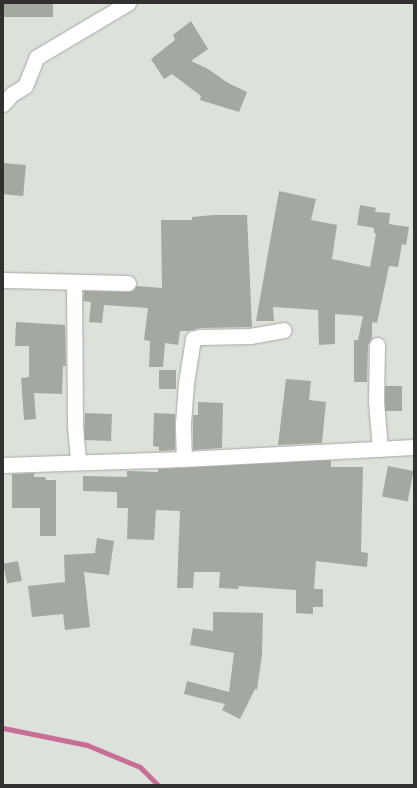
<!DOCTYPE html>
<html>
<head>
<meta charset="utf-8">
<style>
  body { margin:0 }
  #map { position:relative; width:417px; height:788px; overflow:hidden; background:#dce1d9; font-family:"Archivo Narrow",sans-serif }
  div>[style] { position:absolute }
  .stream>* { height:5px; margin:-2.5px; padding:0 2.5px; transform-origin:2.5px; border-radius:2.5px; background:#c66e96 }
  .building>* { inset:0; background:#a3a8a1; transform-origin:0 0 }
  .roads { filter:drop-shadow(0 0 1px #a5a9a2) drop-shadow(0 0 1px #a5a9a2) }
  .street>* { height:15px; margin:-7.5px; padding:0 7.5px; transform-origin:7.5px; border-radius:7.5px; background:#fff }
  span { translate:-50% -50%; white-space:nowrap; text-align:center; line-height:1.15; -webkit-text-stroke:3px #fff; paint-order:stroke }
  .frame { position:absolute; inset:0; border:4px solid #313230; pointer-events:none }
</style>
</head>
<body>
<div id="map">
  <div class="stream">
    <div style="left:3px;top:728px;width:86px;rotate:11.4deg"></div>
    <div style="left:87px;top:745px;width:57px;rotate:22.5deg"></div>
    <div style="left:140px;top:767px;width:25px;rotate:45deg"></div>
  </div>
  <div class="building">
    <div style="left:3px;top:3px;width:50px;height:14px"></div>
    <div style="clip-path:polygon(191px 21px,208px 49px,191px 61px,208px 69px,228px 83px,247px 92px,239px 112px,200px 100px,201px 96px,172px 74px,164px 79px,151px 59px,175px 40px,173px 35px)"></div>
    <div style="left:3px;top:163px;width:23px;height:31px;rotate:5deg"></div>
    <div style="clip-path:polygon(279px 191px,316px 199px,311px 220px,337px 225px,332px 259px,370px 267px,376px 234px,374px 233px,374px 228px,357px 225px,360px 205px,376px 208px,375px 212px,390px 213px,389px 224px,409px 227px,406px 245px,402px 244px,398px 267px,389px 266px,377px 323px,372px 322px,372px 338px,368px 345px,367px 382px,354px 382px,354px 340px,358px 340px,363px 316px,335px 314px,335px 344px,319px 345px,318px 310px,273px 307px,274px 321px,256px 321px)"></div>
    <div style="clip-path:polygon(213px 215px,247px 215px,252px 327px,200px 328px,189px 331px,180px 331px,178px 345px,165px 343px,163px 367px,149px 367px,150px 341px,144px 340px,148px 308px,104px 305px,102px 323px,89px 322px,91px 302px,83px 301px,84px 291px,128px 292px,133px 291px,137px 286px,162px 288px,161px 220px,192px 220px,192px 217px)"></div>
    <div style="clip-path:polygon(16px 322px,65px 325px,66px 366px,63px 366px,62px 394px,34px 393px,36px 419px,24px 420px,21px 378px,29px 377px,29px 346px,15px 346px)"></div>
    <div style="left:159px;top:370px;width:17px;height:19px"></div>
    <div style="clip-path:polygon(286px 379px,311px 381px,309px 400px,326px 402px,322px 443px,278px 445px)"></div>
    <div style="left:385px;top:386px;width:17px;height:25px"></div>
    <div style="clip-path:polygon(198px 402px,223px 403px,222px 448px,193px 450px,193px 415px,198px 415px)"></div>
    <div style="left:85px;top:413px;width:27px;height:27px;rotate:2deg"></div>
    <div style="clip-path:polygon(154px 413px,175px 414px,175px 450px,159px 451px,159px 447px,153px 446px)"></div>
    <div style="clip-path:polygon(331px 460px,331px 467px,363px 467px,361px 552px,368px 553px,367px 567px,316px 561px,314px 589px,323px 589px,323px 607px,313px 607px,313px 614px,296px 613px,296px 590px,239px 586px,238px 589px,219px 588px,220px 572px,194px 572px,193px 588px,177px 588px,180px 511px,156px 510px,154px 540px,127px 539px,128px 508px,117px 508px,117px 492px,83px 491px,83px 476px,127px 477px,127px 471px,158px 472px,158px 469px)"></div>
    <div style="left:388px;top:466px;width:26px;height:31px;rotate:11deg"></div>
    <div style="clip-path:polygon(34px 473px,34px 477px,45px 477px,46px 480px,56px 480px,56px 536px,40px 536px,40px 508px,12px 508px,12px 474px)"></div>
    <div style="clip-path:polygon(97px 538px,114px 541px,109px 575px,84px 572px,90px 627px,65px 630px,63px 614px,32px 617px,28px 586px,65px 582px,64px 555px,95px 553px)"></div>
    <div style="left:18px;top:561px;width:20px;height:15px;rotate:79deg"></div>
    <div style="clip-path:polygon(213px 612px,263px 613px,262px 655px,257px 690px,255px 689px,240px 719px,222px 710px,225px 704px,184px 694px,187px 681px,229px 692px,234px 653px,190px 645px,193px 628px,213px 631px)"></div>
  </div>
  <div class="roads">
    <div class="street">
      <div style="left:3px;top:104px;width:13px;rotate:-48deg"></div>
      <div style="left:12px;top:94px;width:15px;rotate:-32deg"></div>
      <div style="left:25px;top:86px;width:31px;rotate:-68deg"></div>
      <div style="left:37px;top:57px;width:106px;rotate:-30.7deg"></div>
      <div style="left:3px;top:280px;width:125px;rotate:1.4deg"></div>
      <div style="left:74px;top:282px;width:144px;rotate:89.6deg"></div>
      <div style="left:75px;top:426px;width:35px;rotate:85deg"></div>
      <div style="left:377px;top:345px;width:56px;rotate:91deg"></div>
      <div style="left:376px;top:401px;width:48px;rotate:85.2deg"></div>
      <div style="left:184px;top:459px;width:36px;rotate:-92deg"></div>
      <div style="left:183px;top:423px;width:40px;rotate:-85.7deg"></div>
      <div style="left:186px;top:383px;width:45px;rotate:-81deg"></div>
      <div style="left:193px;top:339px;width:7px;rotate:-16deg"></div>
      <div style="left:200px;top:337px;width:50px;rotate:-1.1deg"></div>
      <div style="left:250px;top:336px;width:34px;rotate:-10deg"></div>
      <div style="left:3px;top:465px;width:181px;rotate:-1.9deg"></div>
      <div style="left:184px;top:459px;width:230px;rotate:-3deg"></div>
    </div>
  </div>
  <div class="frame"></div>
</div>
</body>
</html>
